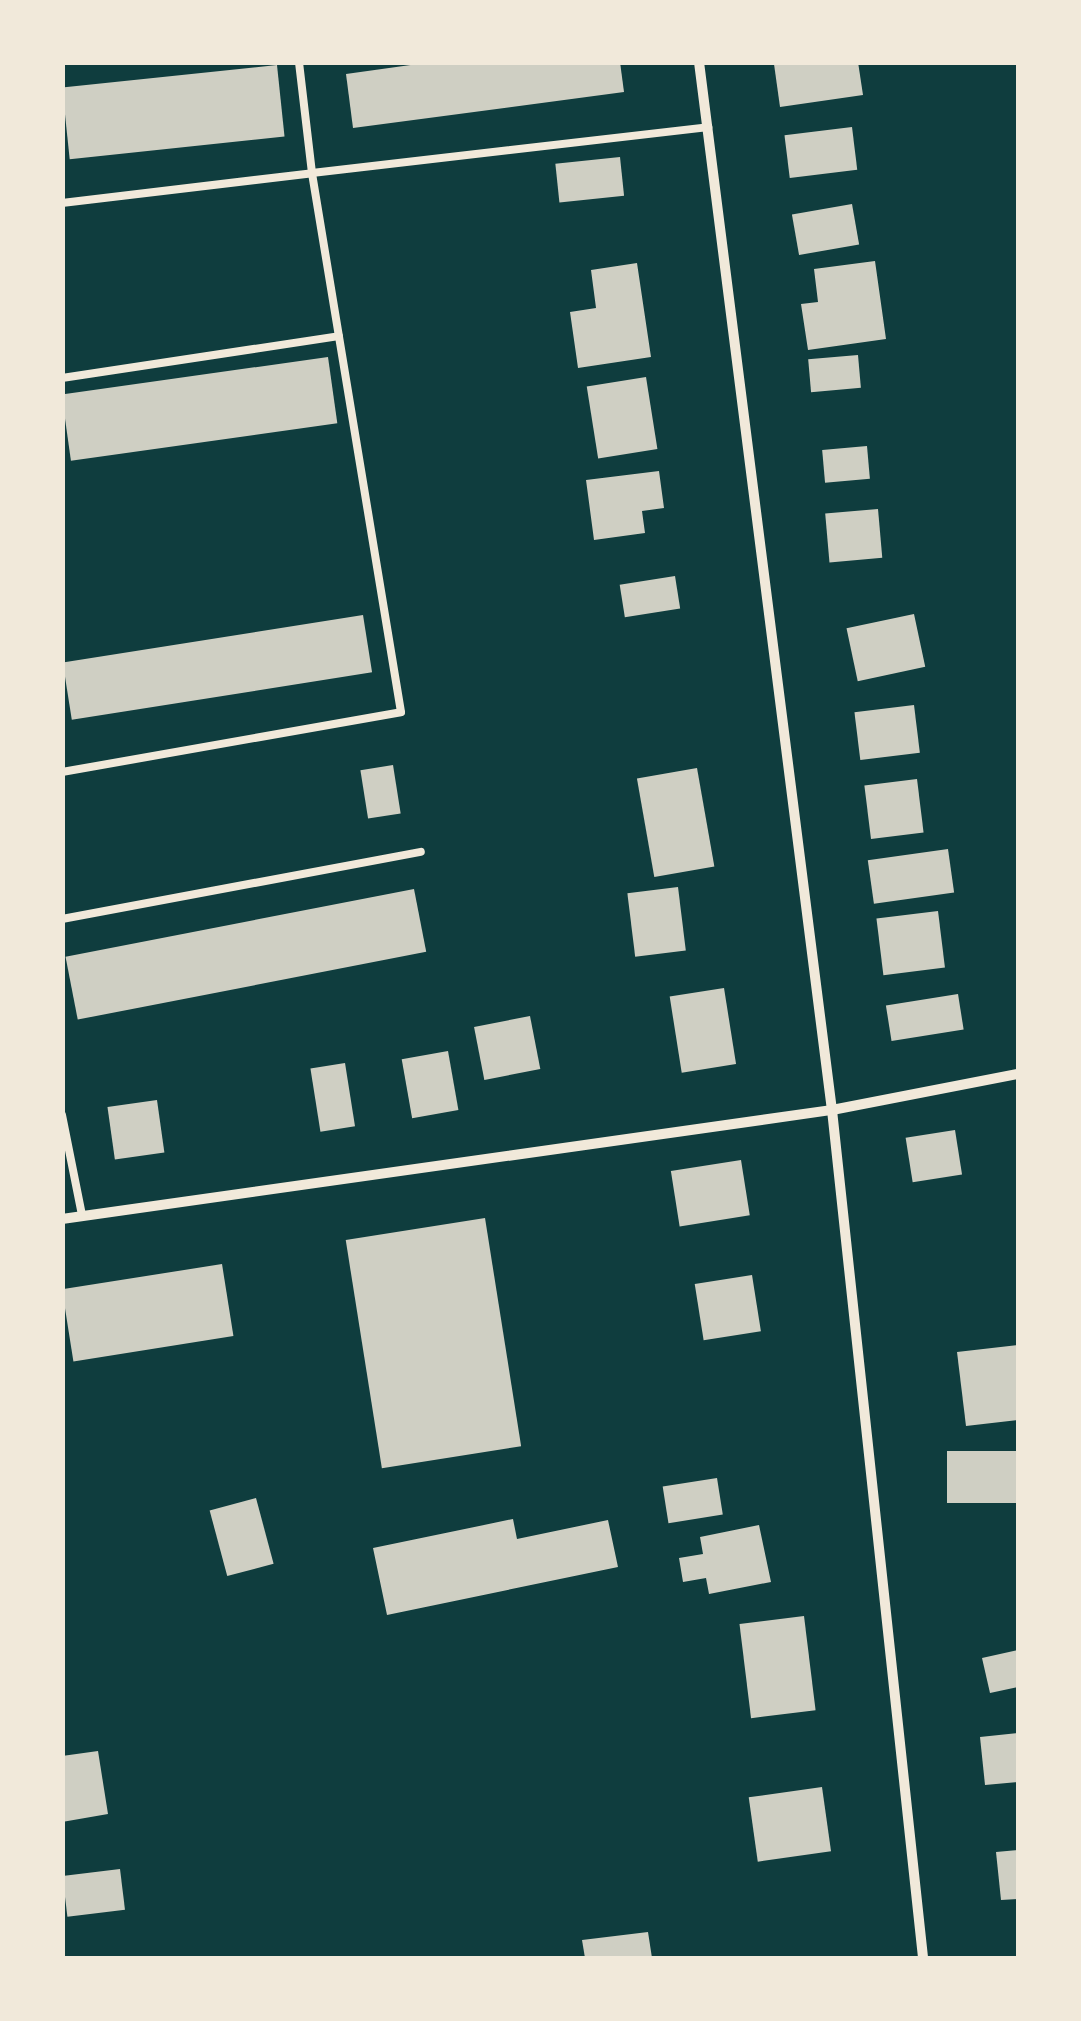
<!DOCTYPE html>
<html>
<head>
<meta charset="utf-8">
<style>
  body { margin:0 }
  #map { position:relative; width:1081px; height:2021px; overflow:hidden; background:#0f3d3e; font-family:"Source Sans 3",sans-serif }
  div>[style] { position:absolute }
  .building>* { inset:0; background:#cfcfc3; transform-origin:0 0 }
  .service>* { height:8px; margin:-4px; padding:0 4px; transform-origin:4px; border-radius:4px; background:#f1e9da }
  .minor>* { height:10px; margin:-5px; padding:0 5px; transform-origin:5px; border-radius:5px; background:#f1e9da }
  span { translate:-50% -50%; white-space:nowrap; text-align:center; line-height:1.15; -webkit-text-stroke:9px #f1e9da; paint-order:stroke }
  .frame { position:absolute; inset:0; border:65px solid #f1e9da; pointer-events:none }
</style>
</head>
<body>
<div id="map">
  <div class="building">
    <div style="clip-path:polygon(432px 62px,620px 62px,624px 92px,353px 128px,346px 74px)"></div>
    <div style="clip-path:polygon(858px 62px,863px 95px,780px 107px,774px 64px)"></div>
    <div style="left:277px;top:65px;width:72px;height:216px;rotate:84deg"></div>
    <div style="left:852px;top:127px;width:43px;height:68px;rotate:83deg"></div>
    <div style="left:620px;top:157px;width:39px;height:65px;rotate:84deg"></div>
    <div style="left:852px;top:204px;width:41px;height:61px;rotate:80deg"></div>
    <div style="clip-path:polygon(875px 261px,886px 339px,808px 350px,801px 304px,818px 302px,814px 269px)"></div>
    <div style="clip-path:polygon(637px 263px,651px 357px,578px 368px,570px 312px,596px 308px,591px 270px)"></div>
    <div style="left:858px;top:355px;width:33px;height:50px;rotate:85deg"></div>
    <div style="left:328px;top:357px;width:67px;height:269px;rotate:82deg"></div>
    <div style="left:646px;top:377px;width:73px;height:60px;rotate:81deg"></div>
    <div style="left:867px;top:446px;width:33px;height:45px;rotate:85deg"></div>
    <div style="clip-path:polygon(659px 471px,664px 508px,642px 511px,645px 533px,594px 540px,586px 480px)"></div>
    <div style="left:878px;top:509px;width:49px;height:53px;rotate:85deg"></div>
    <div style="left:675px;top:576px;width:33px;height:56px;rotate:81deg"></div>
    <div style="left:914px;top:614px;width:54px;height:69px;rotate:78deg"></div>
    <div style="left:363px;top:615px;width:58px;height:304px;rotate:81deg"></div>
    <div style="left:914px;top:705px;width:48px;height:60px;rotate:83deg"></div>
    <div style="left:393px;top:765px;width:49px;height:33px;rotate:81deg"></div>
    <div style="left:697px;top:768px;width:100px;height:61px;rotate:80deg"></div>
    <div style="left:917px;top:779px;width:54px;height:53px;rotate:83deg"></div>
    <div style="left:948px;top:849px;width:44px;height:81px;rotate:82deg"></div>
    <div style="left:678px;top:887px;width:64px;height:51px;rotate:83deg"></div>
    <div style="left:414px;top:889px;width:64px;height:355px;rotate:79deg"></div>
    <div style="left:938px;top:911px;width:57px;height:62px;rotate:83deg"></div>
    <div style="left:724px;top:988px;width:77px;height:55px;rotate:81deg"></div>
    <div style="left:958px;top:994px;width:36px;height:73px;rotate:81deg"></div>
    <div style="left:530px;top:1016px;width:54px;height:57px;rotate:79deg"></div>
    <div style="left:448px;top:1051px;width:60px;height:47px;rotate:80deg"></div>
    <div style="left:345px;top:1063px;width:64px;height:35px;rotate:81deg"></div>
    <div style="left:157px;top:1100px;width:53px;height:50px;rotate:82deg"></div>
    <div style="left:955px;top:1130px;width:45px;height:50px;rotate:81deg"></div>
    <div style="left:741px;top:1160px;width:56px;height:71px;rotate:81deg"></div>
    <div style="left:485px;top:1218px;width:231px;height:141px;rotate:81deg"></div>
    <div style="left:222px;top:1264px;width:73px;height:162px;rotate:81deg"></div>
    <div style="left:752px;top:1275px;width:57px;height:58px;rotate:81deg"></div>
    <div style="clip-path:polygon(1018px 1345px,1018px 1420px,966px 1426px,957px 1352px)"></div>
    <div style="left:1018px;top:1451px;width:52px;height:71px;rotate:90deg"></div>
    <div style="left:717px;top:1478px;width:37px;height:55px;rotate:81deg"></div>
    <div style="left:256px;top:1498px;width:68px;height:48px;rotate:75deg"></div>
    <div style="clip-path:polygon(513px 1519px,517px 1539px,608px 1520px,618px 1567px,387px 1615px,373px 1548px)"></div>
    <div style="clip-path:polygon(759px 1525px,771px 1582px,709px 1594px,706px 1578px,683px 1582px,679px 1558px,703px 1554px,700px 1537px)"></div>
    <div style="left:804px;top:1616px;width:95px;height:65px;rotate:83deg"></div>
    <div style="clip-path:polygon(1018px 1650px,1018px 1687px,990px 1693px,982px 1658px)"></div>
    <div style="clip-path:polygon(1018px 1733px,1018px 1782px,985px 1785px,980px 1737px)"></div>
    <div style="clip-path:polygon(98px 1751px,108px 1814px,62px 1822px,62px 1756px)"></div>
    <div style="left:822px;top:1787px;width:65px;height:74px;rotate:82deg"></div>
    <div style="clip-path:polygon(1018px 1850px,1018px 1899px,1001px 1900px,996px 1852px)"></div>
    <div style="left:120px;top:1869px;width:41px;height:58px;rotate:83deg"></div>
    <div style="clip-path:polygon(648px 1932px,652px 1958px,585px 1958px,582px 1940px)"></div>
  </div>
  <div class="service">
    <div style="left:62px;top:203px;width:252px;rotate:-6.8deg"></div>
    <div style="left:312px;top:173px;width:112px;rotate:-96.7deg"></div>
    <div style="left:62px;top:378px;width:280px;rotate:-8.6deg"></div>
    <div style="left:62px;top:772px;width:344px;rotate:-10deg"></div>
    <div style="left:401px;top:712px;width:546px;rotate:-99.38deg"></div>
    <div style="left:312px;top:173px;width:399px;rotate:-6.6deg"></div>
    <div style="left:62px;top:919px;width:365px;rotate:-10.6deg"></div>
    <div style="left:62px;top:1115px;width:102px;rotate:78.7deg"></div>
  </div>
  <div class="minor">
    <div style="left:699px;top:62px;width:1056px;rotate:82.77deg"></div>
    <div style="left:832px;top:1110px;width:853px;rotate:83.87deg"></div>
    <div style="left:62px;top:1219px;width:778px;rotate:-8.06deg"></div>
    <div style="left:832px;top:1110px;width:189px;rotate:-11deg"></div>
  </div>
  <div class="frame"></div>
</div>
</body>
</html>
